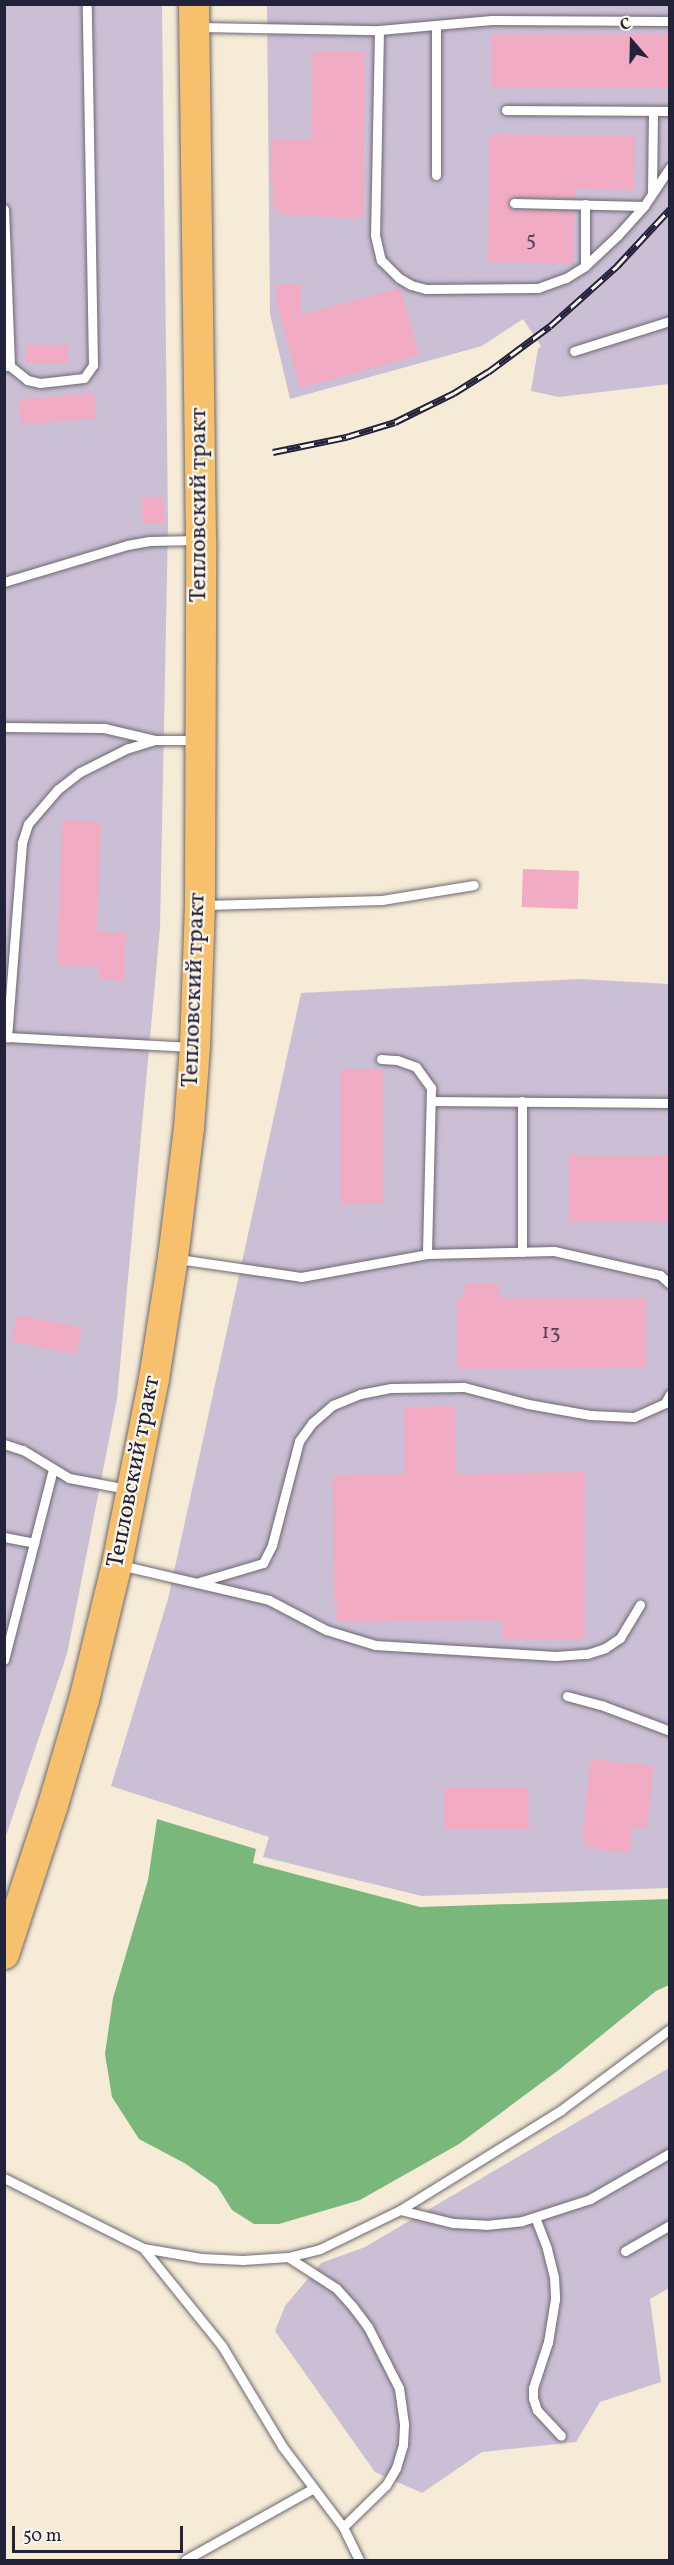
<!DOCTYPE html>
<html>
<head>
<meta charset="utf-8">
<style>
  body { margin:0 }
  #map { position:relative; width:674px; height:2565px; overflow:hidden; background:#f6ebd6; font-family:Vollkorn,serif }
  div>[style] { position:absolute }
  .industrial>* { inset:0; background:#cbbfd5 }
  .forest>* { inset:0; background:#79b87a }
  .building>* { inset:0; background:#f1abc2; transform-origin:0 0 }
  .roads { filter:drop-shadow(0 0 2px #6c6871) drop-shadow(0 0 2px #6c6871) }
  .lane>* { height:9px; margin:-4.5px; padding:0 4.5px; transform-origin:4.5px; border-radius:4.5px; background:#fff }
  .primary>* { height:30px; margin:-15px; padding:0 15px; transform-origin:15px; border-radius:15px; background:#f7c06c }
  .rail>* { height:7px; margin-top:-3.5px; transform-origin:0; background:repeating-linear-gradient(90deg,#fbf7ec 0 14px,#22223b 0 28px); box-sizing:border-box; border-block:2px solid #22223b }
  span { translate:-50% -50%; white-space:nowrap; text-align:center; line-height:1.15; -webkit-text-stroke:4.5px #fbf7ec; paint-order:stroke }
  .number-label { font-size:21px; color:#56445d }
  .number-label span { -webkit-text-stroke-width:0 }
  .street-label { font-size:24px; color:#22223b }
  .frame { position:absolute; inset:0; border:6px solid #22223b; pointer-events:none }
  .north { position:absolute; left:602px; top:12px; width:60px; height:60px; -webkit-text-stroke:4px #fbf7ec; paint-order:stroke; rotate:340deg; font-size:16px; font-weight:700; line-height:24px; text-align:center; color:#22223b }
  .north::after { content:''; display:block; margin:auto; width:21px; height:27px; background:#22223b; clip-path:polygon(50% 0,100% 100%,50% 72%,0 100%) }
  .scale { position:absolute; left:12px; top:2526px; width:171px; height:27px; box-sizing:border-box; border:3px solid #22223b; border-top:0; padding-left:8px; font-size:18px; line-height:21px; white-space:nowrap; color:#22223b; -webkit-text-stroke:4px #fbf7ec; paint-order:stroke }
</style>
</head>
<body>
<div id="map">
  <div class="industrial">
    <div style="clip-path:polygon(5px 5px,162px 5px,168px 523px,160px 928px,117px 1399px,67px 1654px,5px 1839px)"></div>
    <div style="clip-path:polygon(267px 5px,669px 5px,669px 384px,559px 397px,531px 391px,538px 349px,541px 346px,523px 319px,482px 346px,290px 399px,270px 314px)"></div>
    <div style="clip-path:polygon(580px 979px,669px 984px,669px 1888px,422px 1896px,263px 1857px,269px 1837px,111px 1786px,168px 1599px,301px 993px)"></div>
    <div style="clip-path:polygon(669px 2068px,669px 2288px,650px 2299px,661px 2382px,600px 2402px,576px 2442px,482px 2452px,422px 2493px,375px 2472px,275px 2331px,285px 2306px,321px 2263px,365px 2247px)"></div>
  </div>
  <div class="forest">
    <div style="clip-path:polygon(157px 1819px,256px 1849px,253px 1863px,420px 1907px,669px 1899px,669px 1985px,656px 1991px,560px 2069px,459px 2144px,360px 2200px,279px 2224px,254px 2224px,232px 2210px,217px 2186px,186px 2164px,139px 2139px,112px 2097px,105px 2054px,113px 1998px,148px 1880px)"></div>
  </div>
  <div class="building">
    <div style="left:491px;top:34px;width:178px;height:54px"></div>
    <div style="clip-path:polygon(312px 52px,365px 52px,363px 218px,281px 215px,281px 210px,273px 209px,273px 183px,270px 183px,272px 139px,311px 140px)"></div>
    <div style="clip-path:polygon(489px 134px,635px 136px,634px 190px,575px 189px,575px 198px,511px 197px,507px 203px,513px 210px,574px 211px,574px 263px,488px 262px)"></div>
    <div style="clip-path:polygon(301px 284px,301px 315px,400px 288px,419px 355px,300px 388px,276px 301px,276px 285px)"></div>
    <div style="left:26px;top:345px;width:42px;height:19px"></div>
    <div style="left:94px;top:393px;width:25px;height:76px;rotate:85deg"></div>
    <div style="left:164px;top:497px;width:27px;height:22px;rotate:90deg"></div>
    <div style="clip-path:polygon(62px 820px,101px 822px,97px 932px,126px 933px,124px 981px,99px 979px,99px 967px,57px 965px)"></div>
    <div style="left:523px;top:869px;width:56px;height:38px;rotate:2deg"></div>
    <div style="left:341px;top:1069px;width:42px;height:135px"></div>
    <div style="left:669px;top:1155px;width:67px;height:100px;rotate:90deg"></div>
    <div style="clip-path:polygon(465px 1284px,499px 1284px,499px 1298px,646px 1298px,646px 1368px,457px 1369px,457px 1298px,465px 1298px)"></div>
    <div style="left:17px;top:1315px;width:66px;height:27px;rotate:11deg"></div>
    <div style="clip-path:polygon(455px 1406px,456px 1474px,585px 1472px,585px 1639px,502px 1640px,502px 1620px,337px 1622px,337px 1603px,334px 1603px,333px 1475px,405px 1474px,404px 1407px)"></div>
    <div style="clip-path:polygon(591px 1759px,654px 1766px,647px 1828px,632px 1827px,630px 1853px,584px 1847px,586px 1838px,582px 1838px)"></div>
    <div style="left:444px;top:1788px;width:85px;height:41px"></div>
  </div>
  <div class="roads">
    <div class="lane">
      <div style="left:199px;top:27px;width:180px;rotate:1deg"></div>
      <div style="left:379px;top:30px;width:113px;rotate:-5.1deg"></div>
      <div style="left:492px;top:20px;width:178px;rotate:0.3deg"></div>
      <div style="left:379px;top:30px;width:205px;rotate:91.1deg"></div>
      <div style="left:375px;top:235px;width:26px;rotate:77deg"></div>
      <div style="left:381px;top:260px;width:25px;rotate:45deg"></div>
      <div style="left:399px;top:278px;width:14px;rotate:30deg"></div>
      <div style="left:411px;top:285px;width:16px;rotate:15deg"></div>
      <div style="left:426px;top:289px;width:112px;rotate:-0.5deg"></div>
      <div style="left:538px;top:288px;width:30px;rotate:-20deg"></div>
      <div style="left:566px;top:278px;width:22px;rotate:-32deg"></div>
      <div style="left:585px;top:266px;width:45px;rotate:-43.2deg"></div>
      <div style="left:618px;top:235px;width:39px;rotate:-48deg"></div>
      <div style="left:644px;top:206px;width:47px;rotate:-56.3deg"></div>
      <div style="left:506px;top:110px;width:164px;rotate:0.3deg"></div>
      <div style="left:436px;top:175px;width:150px;rotate:-90deg"></div>
      <div style="left:652px;top:193px;width:82px;rotate:-89.3deg"></div>
      <div style="left:514px;top:203px;width:130px;rotate:1.3deg"></div>
      <div style="left:4px;top:209px;width:157px;rotate:87.8deg"></div>
      <div style="left:10px;top:366px;width:6px;rotate:180deg"></div>
      <div style="left:585px;top:266px;width:62px;rotate:-90deg"></div>
      <div style="left:574px;top:351px;width:101px;rotate:-17.4deg"></div>
      <div style="left:10px;top:366px;width:22px;rotate:39deg"></div>
      <div style="left:27px;top:380px;width:13px;rotate:13deg"></div>
      <div style="left:40px;top:383px;width:44px;rotate:-6.5deg"></div>
      <div style="left:84px;top:378px;width:16px;rotate:-55deg"></div>
      <div style="left:93px;top:365px;width:361px;rotate:-91deg"></div>
      <div style="left:4px;top:582px;width:128px;rotate:-16.7deg"></div>
      <div style="left:127px;top:545px;width:23px;rotate:-10deg"></div>
      <div style="left:150px;top:541px;width:47px;rotate:-1.2deg"></div>
      <div style="left:4px;top:727px;width:100px;rotate:0.6deg"></div>
      <div style="left:104px;top:728px;width:52px;rotate:13.2deg"></div>
      <div style="left:155px;top:740px;width:40px"></div>
      <div style="left:155px;top:740px;width:28px;rotate:163deg"></div>
      <div style="left:128px;top:748px;width:54px;rotate:153.4deg"></div>
      <div style="left:80px;top:772px;width:28px;rotate:142deg"></div>
      <div style="left:58px;top:789px;width:46px;rotate:130.6deg"></div>
      <div style="left:28px;top:824px;width:20px;rotate:108deg"></div>
      <div style="left:22px;top:843px;width:195px;rotate:94.4deg"></div>
      <div style="left:7px;top:1037px;width:185px;rotate:3.1deg"></div>
      <div style="left:205px;top:905px;width:177px;rotate:-1.6deg"></div>
      <div style="left:382px;top:900px;width:93px;rotate:-9.3deg"></div>
      <div style="left:381px;top:1059px;width:16px;rotate:4deg"></div>
      <div style="left:397px;top:1060px;width:20px;rotate:20deg"></div>
      <div style="left:416px;top:1067px;width:26px;rotate:54deg"></div>
      <div style="left:431px;top:1088px;width:166px;rotate:91.4deg"></div>
      <div style="left:432px;top:1101px;width:238px;rotate:0.5deg"></div>
      <div style="left:522px;top:1252px;width:151px;rotate:-90deg"></div>
      <div style="left:178px;top:1259px;width:124px;rotate:8.3deg"></div>
      <div style="left:301px;top:1277px;width:128px;rotate:-10.3deg"></div>
      <div style="left:427px;top:1254px;width:127px;rotate:-1.4deg"></div>
      <div style="left:554px;top:1251px;width:109px;rotate:12.8deg"></div>
      <div style="left:660px;top:1275px;width:13px;rotate:42deg"></div>
      <div style="left:4px;top:1444px;width:20px;rotate:18deg"></div>
      <div style="left:23px;top:1450px;width:54px;rotate:31.3deg"></div>
      <div style="left:69px;top:1478px;width:59px;rotate:10.7deg"></div>
      <div style="left:4px;top:1537px;width:31px;rotate:11deg"></div>
      <div style="left:120px;top:1565px;width:153px;rotate:13.2deg"></div>
      <div style="left:269px;top:1600px;width:64px;rotate:27.8deg"></div>
      <div style="left:326px;top:1630px;width:51px;rotate:17deg"></div>
      <div style="left:375px;top:1645px;width:181px;rotate:3.5deg"></div>
      <div style="left:556px;top:1656px;width:31px;rotate:-4deg"></div>
      <div style="left:587px;top:1654px;width:19px;rotate:-18deg"></div>
      <div style="left:605px;top:1648px;width:18px;rotate:-34deg"></div>
      <div style="left:620px;top:1638px;width:39px;rotate:-59deg"></div>
      <div style="left:199px;top:1582px;width:67px;rotate:-16.5deg"></div>
      <div style="left:263px;top:1563px;width:20px;rotate:-63deg"></div>
      <div style="left:272px;top:1545px;width:107px;rotate:-75.4deg"></div>
      <div style="left:299px;top:1441px;width:22px;rotate:-54deg"></div>
      <div style="left:312px;top:1423px;width:28px;rotate:-41deg"></div>
      <div style="left:333px;top:1405px;width:29px;rotate:-22deg"></div>
      <div style="left:360px;top:1394px;width:32px;rotate:-11deg"></div>
      <div style="left:391px;top:1388px;width:73px;rotate:-0.8deg"></div>
      <div style="left:464px;top:1387px;width:66px;rotate:14.9deg"></div>
      <div style="left:528px;top:1404px;width:63px;rotate:10.1deg"></div>
      <div style="left:590px;top:1415px;width:44px;rotate:2.6deg"></div>
      <div style="left:634px;top:1417px;width:34px;rotate:-24deg"></div>
      <div style="left:665px;top:1403px;width:10px;rotate:-61deg"></div>
      <div style="left:4px;top:1660px;width:197px;rotate:-75.6deg"></div>
      <div style="left:567px;top:1696px;width:35px;rotate:15deg"></div>
      <div style="left:601px;top:1705px;width:74px;rotate:20.6deg"></div>
      <div style="left:4px;top:2178px;width:156px;rotate:26.7deg"></div>
      <div style="left:143px;top:2248px;width:59px;rotate:9.8deg"></div>
      <div style="left:201px;top:2258px;width:42px;rotate:2.7deg"></div>
      <div style="left:243px;top:2260px;width:45px;rotate:-3.8deg"></div>
      <div style="left:288px;top:2257px;width:33px;rotate:-14deg"></div>
      <div style="left:320px;top:2249px;width:89px;rotate:-26deg"></div>
      <div style="left:400px;top:2210px;width:190px;rotate:-31.8deg"></div>
      <div style="left:561px;top:2110px;width:136px;rotate:-36.6deg"></div>
      <div style="left:400px;top:2210px;width:55px;rotate:13.8deg"></div>
      <div style="left:453px;top:2223px;width:33px;rotate:3deg"></div>
      <div style="left:486px;top:2225px;width:36px;rotate:-6deg"></div>
      <div style="left:522px;top:2221px;width:71px;rotate:-17.9deg"></div>
      <div style="left:590px;top:2199px;width:92px;rotate:-29.9deg"></div>
      <div style="left:535px;top:2217px;width:34px;rotate:69deg"></div>
      <div style="left:547px;top:2249px;width:29px;rotate:76deg"></div>
      <div style="left:554px;top:2277px;width:22px;rotate:87deg"></div>
      <div style="left:555px;top:2299px;width:44px;rotate:99.2deg"></div>
      <div style="left:548px;top:2342px;width:48px;rotate:108.1deg"></div>
      <div style="left:533px;top:2388px;width:10px;rotate:90deg"></div>
      <div style="left:533px;top:2398px;width:13px;rotate:72deg"></div>
      <div style="left:537px;top:2410px;width:35px;rotate:47deg"></div>
      <div style="left:143px;top:2248px;width:126px;rotate:51.1deg"></div>
      <div style="left:222px;top:2346px;width:117px;rotate:59deg"></div>
      <div style="left:282px;top:2446px;width:101px;rotate:53deg"></div>
      <div style="left:343px;top:2527px;width:37px;rotate:64deg"></div>
      <div style="left:625px;top:2251px;width:52px;rotate:-30deg"></div>
      <div style="left:288px;top:2257px;width:57px;rotate:32.9deg"></div>
      <div style="left:336px;top:2288px;width:25px;rotate:48deg"></div>
      <div style="left:353px;top:2307px;width:25px;rotate:53deg"></div>
      <div style="left:368px;top:2327px;width:68px;rotate:63.1deg"></div>
      <div style="left:399px;top:2388px;width:37px;rotate:82deg"></div>
      <div style="left:404px;top:2425px;width:20px;rotate:93deg"></div>
      <div style="left:403px;top:2445px;width:24px;rotate:107deg"></div>
      <div style="left:396px;top:2468px;width:20px;rotate:120deg"></div>
      <div style="left:386px;top:2485px;width:60px;rotate:135.7deg"></div>
      <div style="left:185px;top:2560px;width:145px;rotate:-29.2deg"></div>
    </div>
    <div class="primary">
      <div style="left:4px;top:1954px;width:157px;rotate:-71.8deg"></div>
      <div style="left:53px;top:1805px;width:109px;rotate:-73.6deg"></div>
      <div style="left:84px;top:1700px;width:140px;rotate:-76.4deg"></div>
      <div style="left:117px;top:1564px;width:189px;rotate:-78.7deg"></div>
      <div style="left:154px;top:1379px;width:122px;rotate:-81.1deg"></div>
      <div style="left:173px;top:1258px;width:131px;rotate:-83deg"></div>
      <div style="left:189px;top:1128px;width:81px;rotate:-85.8deg"></div>
      <div style="left:195px;top:1047px;width:142px;rotate:-88deg"></div>
      <div style="left:200px;top:905px;width:365px;rotate:-89.8deg"></div>
      <div style="left:201px;top:540px;width:536px;rotate:-90.75deg"></div>
    </div>
  </div>
  <div class="rail">
    <div style="left:273px;top:452px;width:75px;rotate:-11.6deg"></div>
    <div style="left:346px;top:437px;width:51px;rotate:-17deg"></div>
    <div style="left:395px;top:422px;width:66px;rotate:-26.2deg"></div>
    <div style="left:454px;top:393px;width:40px;rotate:-32deg"></div>
    <div style="left:488px;top:372px;width:77px;rotate:-36.6deg"></div>
    <div style="left:550px;top:326px;width:90px;rotate:-41.8deg"></div>
    <div style="left:617px;top:266px;width:78px;rotate:-47.1deg"></div>
  </div>
  <div class="number-label">
    <span style="left:531px;top:240px">5</span>
    <span style="left:551px;top:1333px">13</span>
  </div>
  <div class="street-label">
    <span style="left:200px;top:505px;rotate:-90deg">Тепловский тракт</span>
    <span style="left:195px;top:990px;rotate:-88deg">Тепловский тракт</span>
    <span style="left:135px;top:1472px;rotate:-79deg">Тепловский тракт</span>
  </div>
  <div class="frame"></div>
  <div class="north">С</div>
  <div class="scale">50 m</div>
</div>
</body>
</html>
